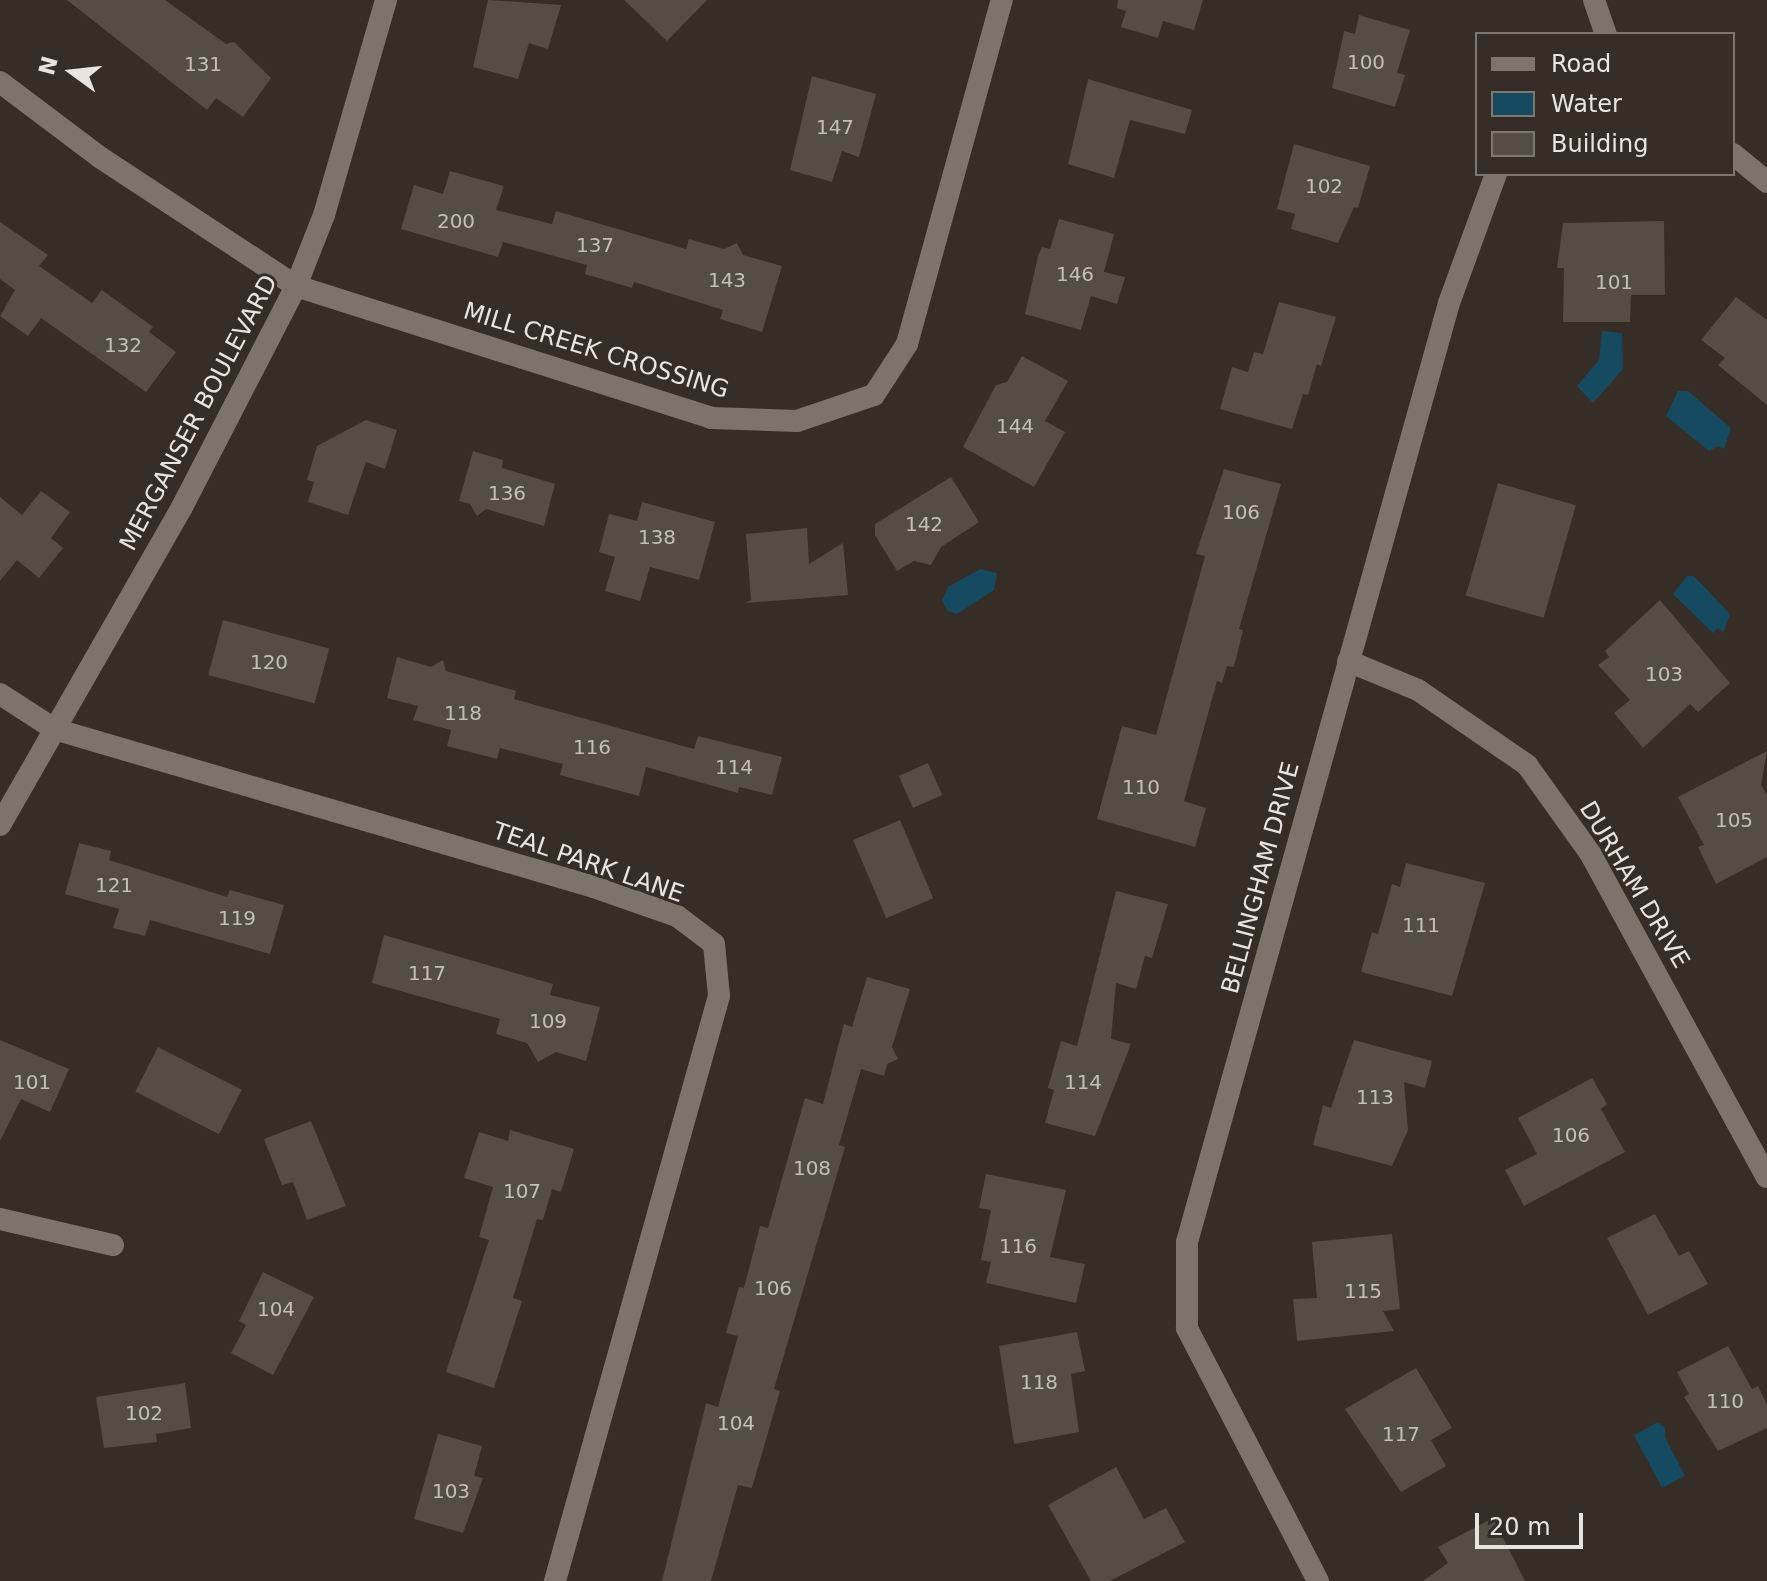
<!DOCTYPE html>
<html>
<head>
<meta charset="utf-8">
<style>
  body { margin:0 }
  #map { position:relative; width:1767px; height:1581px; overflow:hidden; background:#352d26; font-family:"DejaVu Sans",sans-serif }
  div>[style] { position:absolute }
  .water>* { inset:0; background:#164a60 }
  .building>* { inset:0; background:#554c44; transform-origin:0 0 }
  .minor>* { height:22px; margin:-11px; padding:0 11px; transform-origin:11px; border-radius:11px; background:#7c736b }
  span { translate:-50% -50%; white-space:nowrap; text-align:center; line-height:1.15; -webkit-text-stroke:6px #352d26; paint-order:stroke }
  .number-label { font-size:20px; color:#c4beb9 }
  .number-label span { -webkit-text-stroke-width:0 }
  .street-label { font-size:24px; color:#e9e4e0 }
  .legend { position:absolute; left:1475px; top:32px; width:260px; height:144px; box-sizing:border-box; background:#352d26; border:2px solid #7d7670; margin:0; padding:10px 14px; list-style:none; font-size:24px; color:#e9e4e0 }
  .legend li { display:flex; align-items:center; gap:16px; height:40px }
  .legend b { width:40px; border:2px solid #7d7670 }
  .north { position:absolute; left:32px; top:32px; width:80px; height:80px; -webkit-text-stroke:6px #352d26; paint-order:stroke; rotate:285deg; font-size:22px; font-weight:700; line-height:32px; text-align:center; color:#e9e4e0 }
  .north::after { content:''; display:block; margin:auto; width:28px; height:36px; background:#e9e4e0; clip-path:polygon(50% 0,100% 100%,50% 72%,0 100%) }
  .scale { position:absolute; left:1475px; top:1513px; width:108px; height:36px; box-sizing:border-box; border:4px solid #e9e4e0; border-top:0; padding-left:10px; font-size:24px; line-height:28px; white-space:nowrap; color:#e9e4e0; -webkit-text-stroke:6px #352d26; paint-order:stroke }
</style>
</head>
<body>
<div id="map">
  <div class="water">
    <div style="clip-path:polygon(1602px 331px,1622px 333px,1623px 369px,1593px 403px,1577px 386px,1599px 360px)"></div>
    <div style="clip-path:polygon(1678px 391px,1688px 391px,1731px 428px,1724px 449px,1718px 446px,1709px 451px,1666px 416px)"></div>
    <div style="clip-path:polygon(980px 569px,997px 573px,994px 590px,957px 614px,948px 611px,942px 601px,948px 587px)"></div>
    <div style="clip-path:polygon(1687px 576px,1694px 576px,1730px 614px,1723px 633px,1718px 628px,1713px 633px,1673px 594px)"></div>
    <div style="clip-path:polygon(1658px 1422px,1665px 1428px,1665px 1437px,1685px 1476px,1662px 1488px,1634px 1435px)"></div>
  </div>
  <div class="building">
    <div style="clip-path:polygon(67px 0,165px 0,226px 44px,234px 42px,271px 78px,243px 117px,216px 98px,207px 110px)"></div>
    <div style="clip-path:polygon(488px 0,561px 5px,548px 49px,529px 43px,518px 79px,473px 67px)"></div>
    <div style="clip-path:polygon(624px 0,707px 0,667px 41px)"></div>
    <div style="clip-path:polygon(1118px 0,1203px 0,1194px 30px,1163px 21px,1158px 38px,1121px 27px,1126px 11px,1117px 8px)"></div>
    <div style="clip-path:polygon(1359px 15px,1410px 30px,1397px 73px,1405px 75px,1395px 107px,1332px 88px,1344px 31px,1355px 34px)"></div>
    <div style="clip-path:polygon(812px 76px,876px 94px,859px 157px,842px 151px,832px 182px,790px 170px)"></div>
    <div style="clip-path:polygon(1088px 79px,1192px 110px,1185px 134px,1130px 120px,1114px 178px,1068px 164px)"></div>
    <div style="clip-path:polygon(1294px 144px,1370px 166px,1358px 208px,1354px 207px,1338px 243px,1291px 229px,1295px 214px,1277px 209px)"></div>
    <div style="clip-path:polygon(450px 171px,504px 186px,496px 210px,552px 224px,556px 211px,686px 249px,689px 239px,724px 249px,737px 243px,743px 255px,782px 266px,762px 332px,720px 319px,723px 310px,634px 282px,632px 288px,585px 274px,587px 265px,503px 242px,498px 257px,401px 229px,414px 185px,443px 194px)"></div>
    <div style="clip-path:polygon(1059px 219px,1114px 234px,1104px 272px,1125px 277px,1117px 304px,1091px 296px,1081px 330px,1025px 314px,1038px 256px,1042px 247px,1050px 249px)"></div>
    <div style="clip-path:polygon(1664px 221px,1665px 295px,1631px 295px,1630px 322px,1563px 322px,1564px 268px,1557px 268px,1563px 223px)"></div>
    <div style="clip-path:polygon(0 222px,48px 255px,39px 266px,92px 303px,102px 290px,153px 327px,149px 332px,176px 352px,146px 392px,41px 318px,28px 336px,0 316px,15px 290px,0 279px)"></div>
    <div style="clip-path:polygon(1736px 297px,1767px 320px,1767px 405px,1718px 365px,1725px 358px,1701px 340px)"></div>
    <div style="clip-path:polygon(1279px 302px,1336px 317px,1321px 366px,1317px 364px,1308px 395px,1303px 394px,1292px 429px,1220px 409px,1232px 367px,1248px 372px,1254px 352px,1263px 354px)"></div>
    <div style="clip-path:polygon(1022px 356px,1068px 381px,1045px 421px,1065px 432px,1034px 487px,963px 447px,996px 385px,1007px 382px)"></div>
    <div style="clip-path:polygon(366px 420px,397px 430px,385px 469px,366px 462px,348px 515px,308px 502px,314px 482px,307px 480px,317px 446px)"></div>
    <div style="clip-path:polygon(473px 451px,503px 460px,502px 468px,555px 484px,544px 526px,486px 509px,477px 516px,470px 504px,459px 501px)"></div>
    <div style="clip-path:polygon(1224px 469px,1281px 484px,1239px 629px,1243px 630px,1234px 667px,1227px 666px,1222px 683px,1217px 681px,1184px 801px,1206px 808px,1195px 847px,1097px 819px,1122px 726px,1156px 735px,1205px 556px,1196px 554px)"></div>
    <div style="clip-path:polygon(951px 477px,979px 522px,941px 547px,931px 565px,914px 561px,897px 571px,875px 535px,875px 524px)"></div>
    <div style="left:1498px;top:483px;width:81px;height:117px;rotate:16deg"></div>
    <div style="clip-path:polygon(41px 491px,70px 512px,51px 538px,63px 548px,39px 578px,17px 560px,0 581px,0 497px,22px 515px)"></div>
    <div style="clip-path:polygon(642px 502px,715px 522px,699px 580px,650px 567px,640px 601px,605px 591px,615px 557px,599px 552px,609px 514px,637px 521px)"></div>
    <div style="clip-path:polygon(807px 528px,809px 564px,843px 543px,848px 595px,745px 603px,751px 600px,746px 534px)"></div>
    <div style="clip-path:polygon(1660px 600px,1730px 683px,1698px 712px,1690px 704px,1643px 748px,1614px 713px,1630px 700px,1598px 665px,1609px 657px,1605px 651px)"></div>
    <div style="left:223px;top:620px;width:110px;height:57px;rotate:15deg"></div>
    <div style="clip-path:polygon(397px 657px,431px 667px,443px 660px,446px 671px,516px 691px,514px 699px,694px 749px,698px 736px,782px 757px,772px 795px,739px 787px,738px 793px,646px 767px,639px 796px,560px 775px,563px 764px,500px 748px,497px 759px,447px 746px,451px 730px,413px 720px,418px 706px,387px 698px)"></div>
    <div style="clip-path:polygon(1767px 751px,1761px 785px,1767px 795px,1767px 857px,1716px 884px,1698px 847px,1704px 845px,1678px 797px)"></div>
    <div style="left:928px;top:763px;width:35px;height:32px;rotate:66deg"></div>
    <div style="left:900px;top:820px;width:85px;height:51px;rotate:67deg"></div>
    <div style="clip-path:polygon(79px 843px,111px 851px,109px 860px,227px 897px,230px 890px,284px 905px,270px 954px,150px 920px,145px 936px,113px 928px,119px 909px,65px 894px)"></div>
    <div style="clip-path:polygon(1406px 863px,1485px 883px,1452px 996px,1361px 972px,1372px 932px,1378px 934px,1392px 884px,1400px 887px)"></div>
    <div style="clip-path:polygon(1116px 891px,1168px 904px,1152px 958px,1145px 956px,1136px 989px,1116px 983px,1111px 1039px,1131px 1044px,1095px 1136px,1045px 1123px,1054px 1090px,1048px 1088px,1061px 1041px,1077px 1046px)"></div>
    <div style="clip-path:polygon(384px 935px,553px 984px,550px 995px,600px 1007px,586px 1061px,556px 1052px,538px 1062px,527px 1043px,496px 1034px,500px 1019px,372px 983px)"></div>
    <div style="clip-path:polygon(867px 977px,910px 989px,892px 1047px,898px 1059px,887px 1064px,884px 1076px,861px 1069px,839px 1145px,845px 1147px,774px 1389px,780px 1391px,752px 1488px,738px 1485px,711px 1581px,662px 1581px,706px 1403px,718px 1407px,738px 1336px,726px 1333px,739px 1287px,744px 1288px,760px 1226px,768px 1228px,805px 1098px,823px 1104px,844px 1024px,852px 1027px)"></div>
    <div style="clip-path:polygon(0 1040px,69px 1069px,50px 1112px,21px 1099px,0 1141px)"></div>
    <div style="clip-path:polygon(1354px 1040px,1432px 1061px,1425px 1088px,1404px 1082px,1408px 1130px,1392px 1166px,1313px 1145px,1323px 1105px,1331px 1108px)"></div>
    <div style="left:158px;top:1047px;width:94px;height:50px;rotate:27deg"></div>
    <div style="clip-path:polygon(1592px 1078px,1607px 1104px,1601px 1109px,1625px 1152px,1524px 1206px,1505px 1170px,1537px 1154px,1518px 1118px)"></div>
    <div style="clip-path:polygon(311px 1121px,346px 1206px,307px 1220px,293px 1182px,282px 1185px,264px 1139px)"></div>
    <div style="clip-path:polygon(510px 1130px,574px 1149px,561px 1192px,552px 1189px,543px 1220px,537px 1219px,513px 1298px,522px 1301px,494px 1388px,446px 1372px,489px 1240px,479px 1237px,493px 1187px,464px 1178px,479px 1132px,508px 1141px)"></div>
    <div style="clip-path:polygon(986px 1174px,1066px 1190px,1050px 1257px,1085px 1264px,1076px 1303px,986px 1283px,991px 1262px,981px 1260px,991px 1210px,979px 1208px)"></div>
    <div style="clip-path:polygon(1655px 1214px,1679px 1256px,1689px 1251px,1708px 1284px,1648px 1315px,1607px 1238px)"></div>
    <div style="clip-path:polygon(1392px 1234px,1400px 1309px,1383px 1311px,1394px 1331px,1297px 1341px,1293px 1299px,1317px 1298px,1312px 1242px)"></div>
    <div style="clip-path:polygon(263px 1272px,314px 1297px,273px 1375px,231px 1353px,246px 1325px,239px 1321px)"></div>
    <div style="clip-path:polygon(1077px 1332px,1085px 1371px,1071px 1374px,1079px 1432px,1014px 1444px,999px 1346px)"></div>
    <div style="clip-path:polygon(1728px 1346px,1752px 1389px,1758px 1386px,1767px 1405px,1767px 1428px,1718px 1451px,1684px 1397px,1689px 1394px,1677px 1372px)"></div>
    <div style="clip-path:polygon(1416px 1368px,1452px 1428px,1431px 1440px,1446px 1466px,1401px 1492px,1345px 1409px)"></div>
    <div style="clip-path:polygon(185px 1383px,191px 1428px,156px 1434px,157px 1442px,104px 1448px,96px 1397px)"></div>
    <div style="clip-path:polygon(438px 1434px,482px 1446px,474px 1476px,483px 1478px,463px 1533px,414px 1519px)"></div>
    <div style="clip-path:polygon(1116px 1467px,1144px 1519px,1166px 1508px,1185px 1542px,1110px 1581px,1091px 1581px,1048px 1505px)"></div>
    <div style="clip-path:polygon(1493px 1518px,1525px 1581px,1423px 1581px,1448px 1563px,1438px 1547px)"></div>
  </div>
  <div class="minor">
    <div style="left:1594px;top:0;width:36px;rotate:71deg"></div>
    <div style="left:0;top:82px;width:126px;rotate:37deg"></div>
    <div style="left:101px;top:158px;width:233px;rotate:33.3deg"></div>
    <div style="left:296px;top:286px;width:435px;rotate:17.6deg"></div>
    <div style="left:711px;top:418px;width:86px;rotate:2deg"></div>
    <div style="left:797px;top:421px;width:81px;rotate:-18.7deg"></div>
    <div style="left:874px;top:395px;width:61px;rotate:-57.1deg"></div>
    <div style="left:907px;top:344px;width:357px;rotate:-74.6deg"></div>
    <div style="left:1733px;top:154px;width:44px;rotate:39.5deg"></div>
    <div style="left:1348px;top:661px;width:76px;rotate:22.5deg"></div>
    <div style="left:1418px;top:690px;width:132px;rotate:34.5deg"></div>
    <div style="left:1527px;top:765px;width:108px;rotate:54.4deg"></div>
    <div style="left:1590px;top:853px;width:369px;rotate:61.4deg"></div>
    <div style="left:0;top:694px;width:64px;rotate:32.9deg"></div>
    <div style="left:54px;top:729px;width:563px;rotate:16.31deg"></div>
    <div style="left:594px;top:887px;width:88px;rotate:19.3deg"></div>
    <div style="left:677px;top:916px;width:46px;rotate:37.1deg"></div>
    <div style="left:714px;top:944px;width:52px;rotate:84.5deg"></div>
    <div style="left:719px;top:996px;width:608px;rotate:105.66deg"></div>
    <div style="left:0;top:825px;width:366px;rotate:-60.2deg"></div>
    <div style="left:182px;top:507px;width:249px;rotate:-62.7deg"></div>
    <div style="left:296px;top:286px;width:76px;rotate:-68.5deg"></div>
    <div style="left:324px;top:215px;width:224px;rotate:-73.9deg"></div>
    <div style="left:0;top:1219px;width:116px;rotate:13deg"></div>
    <div style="left:1318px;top:1581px;width:285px;rotate:-117.4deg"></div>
    <div style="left:1187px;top:1328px;width:86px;rotate:-90deg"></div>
    <div style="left:1187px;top:1242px;width:975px;rotate:-74.41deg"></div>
    <div style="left:1449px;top:303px;width:137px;rotate:-70deg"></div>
  </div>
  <div class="number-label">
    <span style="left:1366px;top:62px">100</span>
    <span style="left:203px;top:64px">131</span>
    <span style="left:835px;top:127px">147</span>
    <span style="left:1324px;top:186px">102</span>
    <span style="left:456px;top:221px">200</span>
    <span style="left:595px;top:245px">137</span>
    <span style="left:1075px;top:274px">146</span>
    <span style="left:727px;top:280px">143</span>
    <span style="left:1614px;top:282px">101</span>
    <span style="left:123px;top:345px">132</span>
    <span style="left:1015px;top:426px">144</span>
    <span style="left:507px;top:493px">136</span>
    <span style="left:1241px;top:512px">106</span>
    <span style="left:924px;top:524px">142</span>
    <span style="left:657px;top:537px">138</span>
    <span style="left:269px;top:662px">120</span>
    <span style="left:1664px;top:674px">103</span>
    <span style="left:463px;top:713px">118</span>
    <span style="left:592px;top:747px">116</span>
    <span style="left:734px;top:767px">114</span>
    <span style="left:1141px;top:787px">110</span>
    <span style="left:1734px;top:820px">105</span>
    <span style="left:114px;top:885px">121</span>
    <span style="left:237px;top:918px">119</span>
    <span style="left:1421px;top:925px">111</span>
    <span style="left:427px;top:973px">117</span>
    <span style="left:548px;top:1021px">109</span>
    <span style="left:32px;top:1082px">101</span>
    <span style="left:1083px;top:1082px">114</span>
    <span style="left:1375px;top:1097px">113</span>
    <span style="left:1571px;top:1135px">106</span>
    <span style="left:812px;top:1168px">108</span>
    <span style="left:522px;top:1191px">107</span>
    <span style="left:1018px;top:1246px">116</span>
    <span style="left:773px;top:1288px">106</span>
    <span style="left:1363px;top:1291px">115</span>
    <span style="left:276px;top:1309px">104</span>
    <span style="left:1039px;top:1382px">118</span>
    <span style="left:1725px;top:1401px">110</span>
    <span style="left:144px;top:1413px">102</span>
    <span style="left:736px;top:1423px">104</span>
    <span style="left:1401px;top:1434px">117</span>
    <span style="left:451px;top:1491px">103</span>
  </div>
  <div class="street-label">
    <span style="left:596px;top:351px;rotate:17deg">MILL CREEK CROSSING</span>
    <span style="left:199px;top:413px;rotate:-62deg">MERGANSER BOULEVARD</span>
    <span style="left:588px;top:863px;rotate:19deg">TEAL PARK LANE</span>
    <span style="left:1261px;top:878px;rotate:-75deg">BELLINGHAM DRIVE</span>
    <span style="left:1634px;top:885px;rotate:59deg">DURHAM DRIVE</span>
  </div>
  <ul class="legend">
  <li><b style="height:10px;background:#7c736b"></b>Road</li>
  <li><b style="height:22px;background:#164a60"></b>Water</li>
  <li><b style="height:22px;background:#554c44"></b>Building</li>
  </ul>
  <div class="north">N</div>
  <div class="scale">20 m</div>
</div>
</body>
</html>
